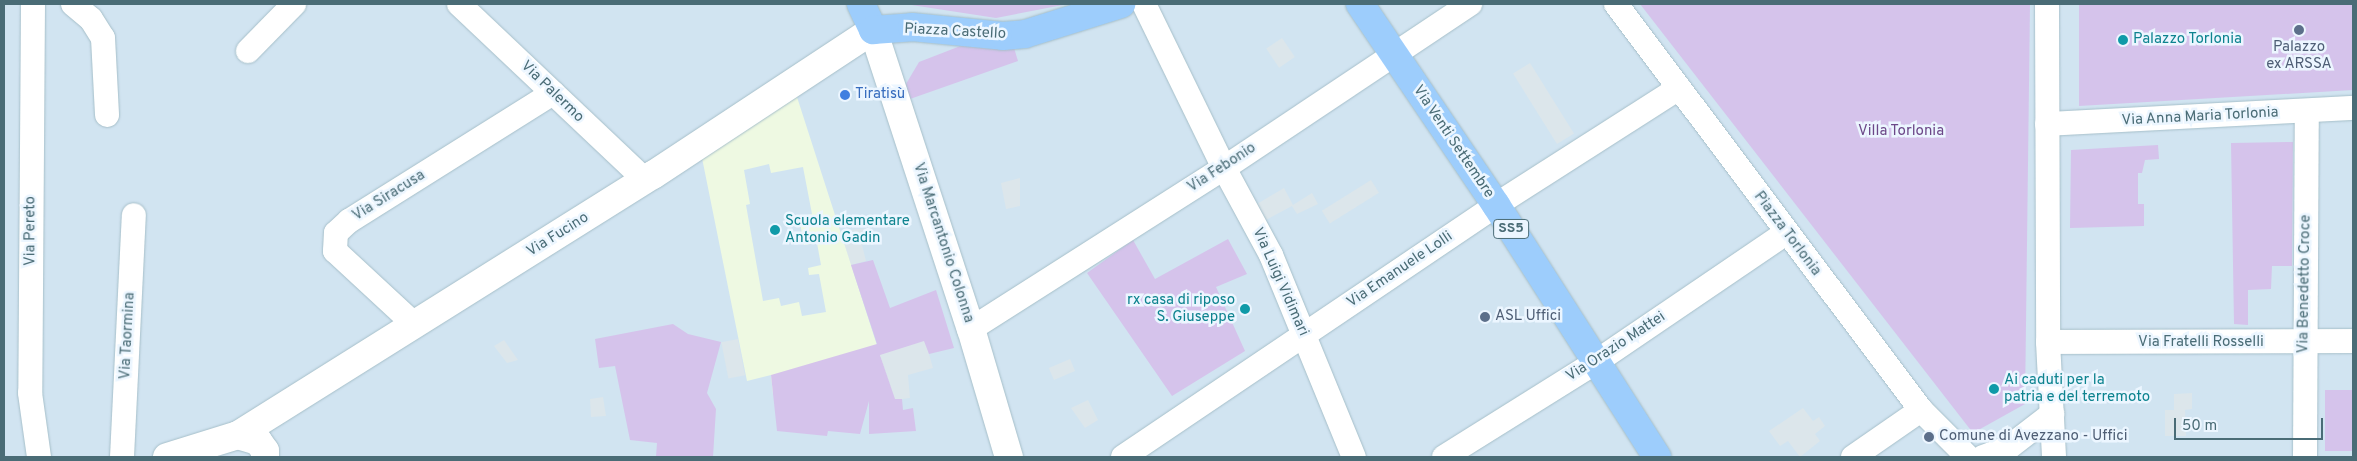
<!DOCTYPE html>
<html>
<head>
<meta charset="utf-8">
<style>
  body { margin:0 }
  #map { position:relative; width:2357px; height:461px; overflow:hidden; background:#e5f2fd; font-family:Overpass,sans-serif }
  div>[style] { position:absolute }
  .residential>* { inset:0; background:#d1e4f1; transform-origin:0 0 }
  .industrial>* { inset:0; background:#dce6eb; transform-origin:0 0 }
  .education>* { inset:0; background:#eef9e2 }
  .green>* { inset:0; background:#d5c3eb; transform-origin:0 0 }
  .roads { filter:drop-shadow(0 0 1px #a6bfc9) drop-shadow(0 0 1px #a6bfc9) }
  .minor>* { height:24px; margin:-12px; padding:0 12px; transform-origin:12px; border-radius:12px; background:#fff }
  .tertiary>* { height:28px; margin:-14px; padding:0 14px; transform-origin:14px; border-radius:14px; background:#fff }
  .secondary>* { height:28px; margin:-14px; padding:0 14px; transform-origin:14px; border-radius:14px; background:#fff }
  .primary>* { height:28px; margin:-14px; padding:0 14px; transform-origin:14px; border-radius:14px; background:#9dcdfc }
  .dots>* { width:14px; height:14px; translate:-50% -50%; box-sizing:border-box; border:2px solid #ecf6ff; border-radius:50% }
  span { translate:-50% -50%; white-space:nowrap; text-align:center; line-height:1.15; -webkit-text-stroke:5px #ecf6ff; paint-order:stroke }
  .shield-label span { padding:1px 4px; background:#ecf6ff; border:1px solid; border-radius:4px; -webkit-text-stroke-width:0 }
  .shield-label { font-size:14px; color:#4a6c76; font-weight:700 }
  .street-label { font-size:15px; color:#4a6c76 }
  .culture-label { font-size:15px; color:#0d838f }
  .left { translate:0 -50%; text-align:left }
  .right { translate:-100% -50%; text-align:right }
  .service-label { font-size:15px; color:#4e5e75 }
  .shop-label { font-size:15px; color:#366cbe }
  .park-label { font-size:15px; color:#6c4788 }
  .frame { position:absolute; inset:0; border:5px solid #4a6c76; pointer-events:none }
  .scale { position:absolute; left:2174px; top:418px; width:149px; height:22px; box-sizing:border-box; border:2px solid #4a6c76; border-top:0; padding-left:6px; font-size:15px; line-height:18px; white-space:nowrap; color:#4a6c76; -webkit-text-stroke:4px #ecf6ff; paint-order:stroke }
</style>
</head>
<body>
<div id="map">
  <div class="residential">
    <div style="left:4px;top:4px;width:2349px;height:453px"></div>
  </div>
  <div class="industrial">
    <div style="left:1282px;top:38px;width:23px;height:19px;rotate:56deg"></div>
    <div style="left:1530px;top:63px;width:83px;height:20px;rotate:58deg"></div>
    <div style="clip-path:polygon(1020px 178px,1020px 206px,1006px 209px,1001px 183px)"></div>
    <div style="left:1371px;top:180px;width:15px;height:58px;rotate:58deg"></div>
    <div style="clip-path:polygon(1284px 188px,1293px 205px,1312px 193px,1318px 204px,1297px 214px,1292px 206px,1266px 220px,1257px 204px)"></div>
    <div style="clip-path:polygon(870px 228px,874px 243px,862px 245px,866px 261px,851px 265px,840px 231px)"></div>
    <div style="left:738px;top:339px;width:37px;height:17px;rotate:79deg"></div>
    <div style="clip-path:polygon(504px 340px,518px 360px,507px 363px,494px 346px)"></div>
    <div style="clip-path:polygon(925px 340px,933px 368px,908px 375px,910px 398px,895px 400px,880px 354px)"></div>
    <div style="left:1070px;top:359px;width:13px;height:23px;rotate:67deg"></div>
    <div style="clip-path:polygon(2192px 393px,2192px 409px,2185px 410px,2186px 436px,2165px 436px,2165px 410px,2174px 410px,2174px 394px)"></div>
    <div style="clip-path:polygon(603px 397px,606px 416px,591px 417px,590px 399px)"></div>
    <div style="clip-path:polygon(1088px 400px,1098px 420px,1085px 428px,1071px 408px)"></div>
    <div style="clip-path:polygon(1803px 408px,1813px 421px,1819px 417px,1825px 426px,1815px 434px,1820px 441px,1800px 457px,1788px 441px,1780px 446px,1769px 431px)"></div>
  </div>
  <div class="education">
    <div style="clip-path:polygon(evenodd,797px 97px,893px 395px,773px 394px,771px 375px,747px 381px,702px 158px,797px 97px,769px 164px,771px 173px,803px 167px,812px 214px,799px 217px,804px 245px,817px 243px,821px 265px,808px 268px,809px 275px,819px 274px,826px 312px,802px 316px,799px 302px,781px 306px,779px 298px,763px 301px,746px 205px,750px 204px,744px 170px,769px 164px)"></div>
  </div>
  <div class="green">
    <div style="clip-path:polygon(905px 4px,1068px 4px,996px 18px)"></div>
    <div style="clip-path:polygon(1640px 4px,2030px 4px,2025px 404px,1973px 433px)"></div>
    <div style="clip-path:polygon(2079px 4px,2353px 4px,2353px 90px,2079px 106px)"></div>
    <div style="clip-path:polygon(963px 45px,1014px 48px,1018px 61px,910px 99px,906px 84px,919px 62px)"></div>
    <div style="clip-path:polygon(2293px 142px,2292px 266px,2272px 266px,2271px 289px,2248px 290px,2248px 325px,2234px 324px,2231px 143px)"></div>
    <div style="clip-path:polygon(2158px 145px,2159px 159px,2145px 160px,2142px 173px,2138px 173px,2138px 204px,2144px 204px,2144px 226px,2070px 228px,2071px 150px)"></div>
    <div style="clip-path:polygon(1228px 239px,1247px 274px,1216px 287px,1245px 351px,1172px 396px,1087px 273px,1133px 240px,1155px 279px)"></div>
    <div style="clip-path:polygon(873px 260px,890px 308px,936px 290px,954px 348px,929px 354px,924px 341px,880px 355px,895px 399px,902px 399px,903px 410px,913px 408px,916px 431px,869px 434px,869px 401px,860px 434px,828px 431px,827px 436px,777px 431px,771px 375px,877px 344px,851px 265px)"></div>
    <div style="clip-path:polygon(673px 324px,688px 334px,721px 342px,707px 393px,716px 409px,713px 457px,656px 457px,657px 443px,630px 440px,615px 366px,599px 368px,595px 339px)"></div>
    <div style="left:2325px;top:390px;width:28px;height:61px"></div>
  </div>
  <div class="roads">
    <div class="minor">
      <div style="left:33px;top:4px;width:389px;rotate:90.4deg"></div>
      <div style="left:30px;top:393px;width:65px;rotate:82deg"></div>
      <div style="left:73px;top:4px;width:23px;rotate:40deg"></div>
      <div style="left:91px;top:19px;width:22px;rotate:58deg"></div>
      <div style="left:103px;top:38px;width:77px;rotate:87deg"></div>
      <div style="left:459px;top:4px;width:256px;rotate:43.4deg"></div>
      <div style="left:1144px;top:4px;width:182px;rotate:64deg"></div>
      <div style="left:1224px;top:168px;width:99px;rotate:61.6deg"></div>
      <div style="left:1271px;top:255px;width:218px;rotate:67.7deg"></div>
      <div style="left:1616px;top:4px;width:508px;rotate:53.08deg"></div>
      <div style="left:1921px;top:410px;width:66px;rotate:45deg"></div>
      <div style="left:2047px;top:4px;width:338px;rotate:89.8deg"></div>
      <div style="left:2048px;top:342px;width:115px;rotate:87deg"></div>
      <div style="left:248px;top:51px;width:66px;rotate:-45.6deg"></div>
      <div style="left:2047px;top:124px;width:306px;rotate:-3deg"></div>
      <div style="left:415px;top:325px;width:109px;rotate:-137.2deg"></div>
      <div style="left:335px;top:251px;width:18px;rotate:-87deg"></div>
      <div style="left:336px;top:233px;width:18px;rotate:-43deg"></div>
      <div style="left:349px;top:221px;width:241px;rotate:-32.1deg"></div>
      <div style="left:971px;top:329px;width:300px;rotate:-32.5deg"></div>
      <div style="left:1224px;top:168px;width:296px;rotate:-33.7deg"></div>
      <div style="left:2048px;top:342px;width:305px;rotate:-0.2deg"></div>
      <div style="left:122px;top:457px;width:242px;rotate:-87.2deg"></div>
      <div style="left:1123px;top:457px;width:450px;rotate:-34deg"></div>
      <div style="left:1496px;top:205px;width:217px;rotate:-32.6deg"></div>
      <div style="left:1444px;top:457px;width:179px;rotate:-32deg"></div>
      <div style="left:1596px;top:362px;width:230px;rotate:-34.2deg"></div>
      <div style="left:1853px;top:457px;width:83px;rotate:-34.7deg"></div>
      <div style="left:1983px;top:457px;width:27px;rotate:-20deg"></div>
      <div style="left:2008px;top:448px;width:56px;rotate:-37.7deg"></div>
      <div style="left:2305px;top:457px;width:346px;rotate:-89.7deg"></div>
    </div>
    <div class="tertiary">
      <div style="left:873px;top:30px;width:315px;rotate:71.9deg"></div>
      <div style="left:971px;top:329px;width:134px;rotate:73.5deg"></div>
    </div>
    <div class="secondary">
      <div style="left:238px;top:435px;width:490px;rotate:-32.1deg"></div>
      <div style="left:653px;top:175px;width:263px;rotate:-33.4deg"></div>
      <div style="left:167px;top:457px;width:74px;rotate:-17.2deg"></div>
      <div style="left:238px;top:435px;width:21px;rotate:17deg"></div>
      <div style="left:258px;top:441px;width:12px;rotate:55deg"></div>
      <div style="left:265px;top:451px;width:6px;rotate:90deg"></div>
    </div>
    <div class="primary">
      <div style="left:861px;top:4px;width:29px;rotate:65deg"></div>
      <div style="left:873px;top:30px;width:39px;rotate:-4deg"></div>
      <div style="left:912px;top:27px;width:91px;rotate:5.6deg"></div>
      <div style="left:1003px;top:36px;width:22px;rotate:-5deg"></div>
      <div style="left:1025px;top:34px;width:101px;rotate:-17.4deg"></div>
      <div style="left:1360px;top:4px;width:243px;rotate:55.9deg"></div>
      <div style="left:1496px;top:205px;width:299px;rotate:57.4deg"></div>
    </div>
  </div>
  <div class="dots">
    <div style="left:2299px;top:30px;background:#5c6f8a"></div>
    <div style="left:2123px;top:40px;background:#0f9aa8"></div>
    <div style="left:845px;top:95px;background:#3f7fe0"></div>
    <div style="left:775px;top:230px;background:#0f9aa8"></div>
    <div style="left:1245px;top:309px;background:#0f9aa8"></div>
    <div style="left:1485px;top:317px;background:#5c6f8a"></div>
    <div style="left:1994px;top:389px;background:#0f9aa8"></div>
    <div style="left:1929px;top:437px;background:#5c6f8a"></div>
  </div>
  <div class="shield-label">
    <span style="left:1511px;top:229px">SS5</span>
  </div>
  <div class="street-label">
    <span style="left:955px;top:32px;rotate:3deg">Piazza Castello</span>
    <span style="left:552px;top:92px;rotate:44deg">Via Palermo</span>
    <span style="left:2200px;top:117px;rotate:-3deg">Via Anna Maria Torlonia</span>
    <span style="left:1453px;top:142px;rotate:56deg">Via Venti Settembre</span>
    <span style="left:1222px;top:168px;rotate:-33deg">Via Febonio</span>
    <span style="left:389px;top:196px;rotate:-32deg">Via Siracusa</span>
    <span style="left:31px;top:231px;rotate:-90deg">Via Pereto</span>
    <span style="left:1787px;top:234px;rotate:53deg">Piazza Torlonia</span>
    <span style="left:558px;top:235px;rotate:-32deg">Via Fucino</span>
    <span style="left:943px;top:243px;rotate:72deg">Via Marcantonio Colonna</span>
    <span style="left:1400px;top:270px;rotate:-34deg">Via Emanuele Lolli</span>
    <span style="left:1280px;top:282px;rotate:66deg">Via Luigi Vidimari</span>
    <span style="left:2305px;top:284px;rotate:-89deg">Via Benedetto Croce</span>
    <span style="left:128px;top:336px;rotate:-87deg">Via Taormina</span>
    <span style="left:2201px;top:343px">Via Fratelli Rosselli</span>
    <span style="left:1616px;top:347px;rotate:-33deg">Via Orazio Mattei</span>
  </div>
  <div class="culture-label">
    <span class="left" style="left:2133px;top:40px">Palazzo Torlonia</span>
    <span class="left" style="left:785px;top:230px">Scuola elementare<br>Antonio Gadin</span>
    <span class="right" style="left:1235px;top:309px">rx casa di riposo<br>S. Giuseppe</span>
    <span class="left" style="left:2004px;top:389px">Ai caduti per la<br>patria e del terremoto</span>
  </div>
  <div class="service-label">
    <span style="left:2299px;top:56px">Palazzo<br>ex ARSSA</span>
    <span class="left" style="left:1495px;top:317px">ASL Uffici</span>
    <span class="left" style="left:1939px;top:437px">Comune di Avezzano - Uffici</span>
  </div>
  <div class="shop-label">
    <span class="left" style="left:855px;top:95px">Tiratisù</span>
  </div>
  <div class="park-label">
    <span style="left:1901px;top:132px">Villa Torlonia</span>
  </div>
  <div class="frame"></div>
  <div class="scale">50 m</div>
</div>
</body>
</html>
